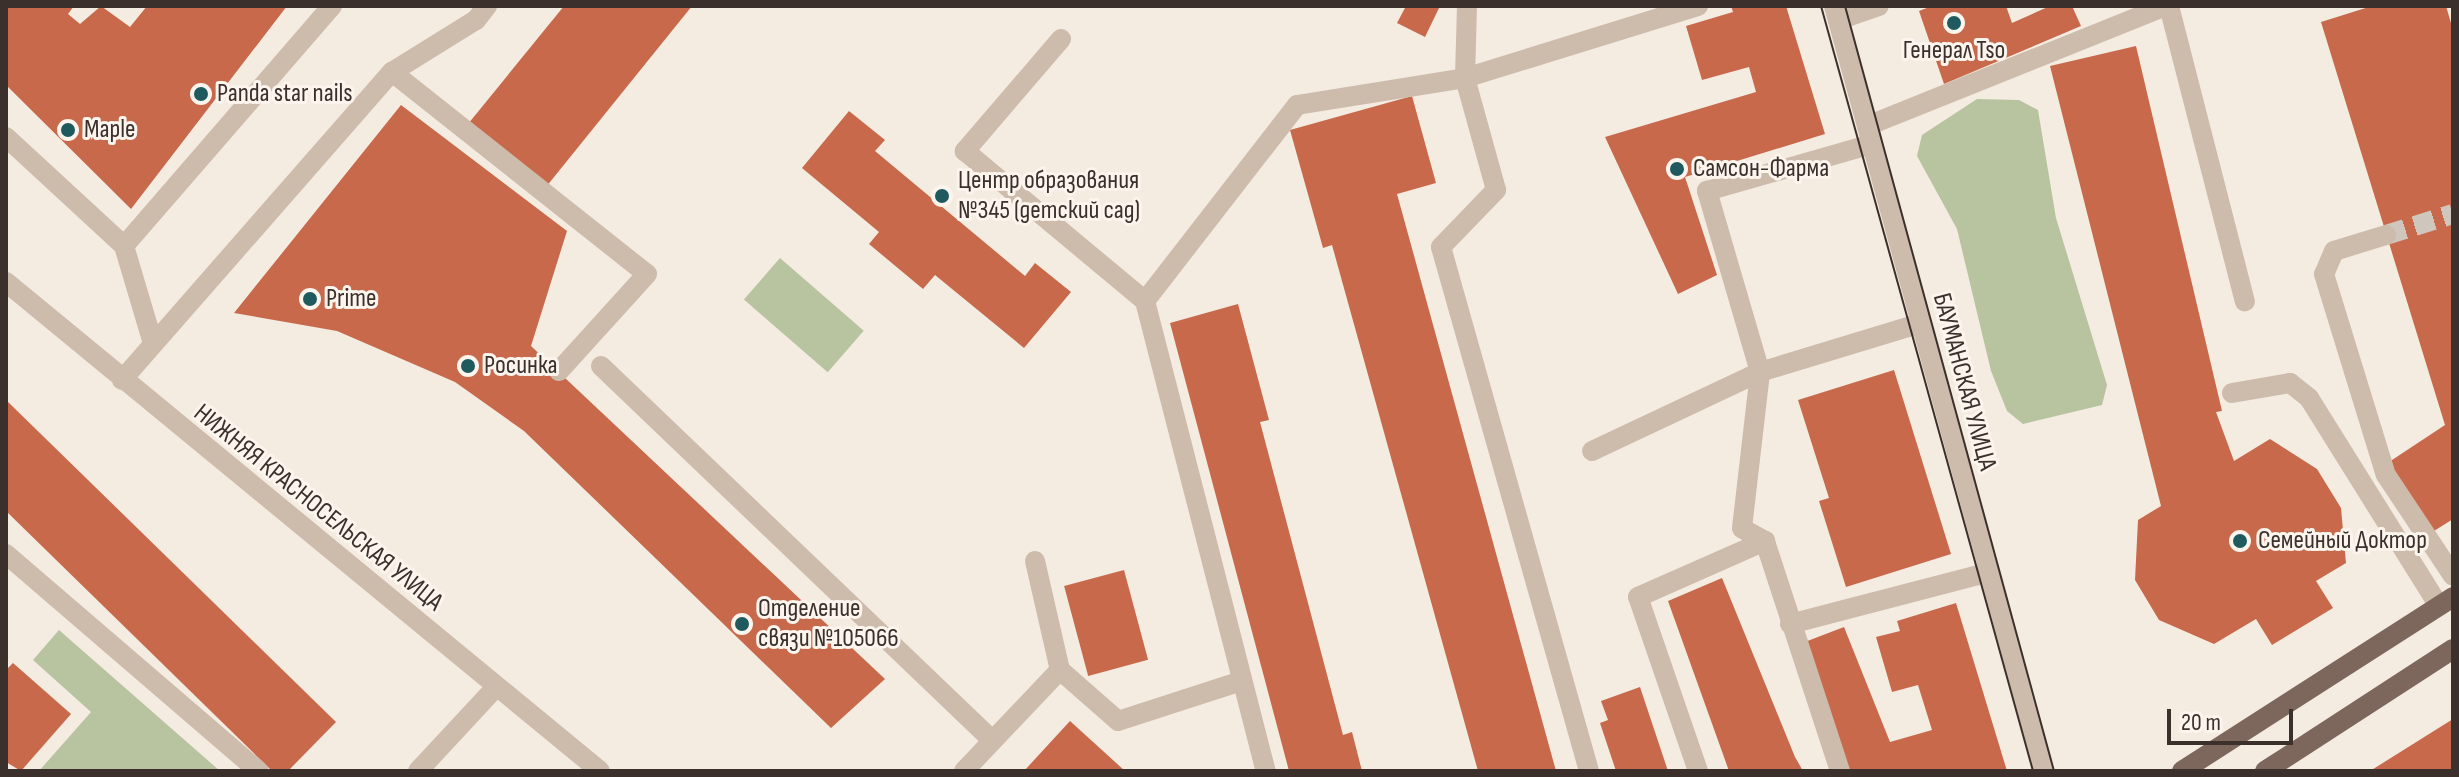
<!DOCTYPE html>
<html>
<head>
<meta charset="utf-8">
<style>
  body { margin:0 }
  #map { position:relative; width:2459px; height:777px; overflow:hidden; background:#f4ebe1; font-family:"Sofia Sans Condensed",sans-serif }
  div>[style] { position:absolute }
  .green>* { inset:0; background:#b8c4a0; transform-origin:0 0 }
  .building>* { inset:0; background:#c8694b; transform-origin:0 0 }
  .minor-tunnel>* { height:20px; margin-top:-10px; transform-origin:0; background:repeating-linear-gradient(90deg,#cfc6bd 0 20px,transparent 0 30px) }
  .minor>* { height:20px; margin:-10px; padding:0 10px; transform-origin:10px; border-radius:10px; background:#cdbbac }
  .major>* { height:20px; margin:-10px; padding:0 10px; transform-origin:10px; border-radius:10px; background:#7d675c }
  .tram>* { height:2px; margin:-1px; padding:0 1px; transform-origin:1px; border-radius:1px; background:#3b302b }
  .dots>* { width:22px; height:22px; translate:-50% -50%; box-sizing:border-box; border:4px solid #fbf5ee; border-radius:50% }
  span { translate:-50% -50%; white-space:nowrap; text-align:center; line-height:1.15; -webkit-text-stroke:6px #fbf5ee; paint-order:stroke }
  .poi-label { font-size:26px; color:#3b302b }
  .left { translate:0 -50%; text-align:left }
  .street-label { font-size:26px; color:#3b302b }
  .frame { position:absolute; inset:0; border:8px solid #3b302b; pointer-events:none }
  .scale { position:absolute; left:2167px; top:709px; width:126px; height:36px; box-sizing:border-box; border:4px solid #3b302b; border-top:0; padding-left:10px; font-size:24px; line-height:28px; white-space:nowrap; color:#3b302b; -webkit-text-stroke:6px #fbf5ee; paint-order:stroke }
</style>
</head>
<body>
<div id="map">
  <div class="green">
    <div style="clip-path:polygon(1977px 99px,2019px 100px,2038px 110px,2056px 218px,2107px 385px,2102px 405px,2023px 424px,2007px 411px,1991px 371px,1957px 229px,1917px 156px,1922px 135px)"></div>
    <div style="left:780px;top:258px;width:111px;height:55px;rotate:41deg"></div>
    <div style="clip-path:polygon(59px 630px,220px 771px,39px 771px,91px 712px,33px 660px)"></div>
  </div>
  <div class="building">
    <div style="clip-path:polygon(6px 6px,74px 6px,68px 14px,80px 24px,101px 6px,130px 27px,147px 6px,287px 6px,131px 209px,6px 85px)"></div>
    <div style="clip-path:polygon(564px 6px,692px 6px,546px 187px,468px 124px)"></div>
    <div style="clip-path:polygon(1406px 6px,1440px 6px,1425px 37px,1397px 23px)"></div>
    <div style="clip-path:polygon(1731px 6px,1786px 6px,1825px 134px,1685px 177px,1717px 275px,1678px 294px,1605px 137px,1756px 92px,1749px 67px,1702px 80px,1686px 26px,1733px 12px)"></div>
    <div style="clip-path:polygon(1932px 6px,2006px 6px,2012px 23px,2050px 6px,2072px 6px,2081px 26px,1944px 84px,1919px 11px)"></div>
    <div style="clip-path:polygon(2372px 6px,2446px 6px,2453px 30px,2453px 519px,2434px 531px,2389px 462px,2445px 425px,2321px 22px)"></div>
    <div style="clip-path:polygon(2136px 46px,2222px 411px,2216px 412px,2234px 461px,2270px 439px,2317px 469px,2341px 508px,2346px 563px,2316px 581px,2333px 608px,2272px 645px,2256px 619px,2214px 644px,2159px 620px,2135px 580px,2138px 520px,2161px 506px,2050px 66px)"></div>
    <div style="clip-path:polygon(1412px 96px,1436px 183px,1397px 194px,1556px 771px,1478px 771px,1332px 245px,1323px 248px,1290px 130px)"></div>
    <div style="clip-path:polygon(401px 105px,567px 231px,531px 346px,885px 679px,831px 728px,524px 431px,455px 382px,337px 331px,234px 313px)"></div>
    <div style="clip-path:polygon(849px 111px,885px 140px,875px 151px,1025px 276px,1035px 263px,1071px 292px,1024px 348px,935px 275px,923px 289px,869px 244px,879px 232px,802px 168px)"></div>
    <div style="clip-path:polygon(1238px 304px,1269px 420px,1260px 422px,1343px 735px,1352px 732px,1362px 771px,1289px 771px,1170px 323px)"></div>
    <div style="clip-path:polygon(1894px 370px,1951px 554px,1846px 587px,1819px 501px,1829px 498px,1798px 400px)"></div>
    <div style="clip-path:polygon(6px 400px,336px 722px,288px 771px,272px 771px,6px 511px)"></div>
    <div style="left:1124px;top:570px;width:93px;height:62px;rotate:75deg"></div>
    <div style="clip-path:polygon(1722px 578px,1795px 757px,1803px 771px,1729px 771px,1668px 601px)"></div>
    <div style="clip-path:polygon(1956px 603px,2007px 771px,1848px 771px,1797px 645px,1844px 627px,1890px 742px,1932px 730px,1918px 685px,1892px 692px,1876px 637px,1900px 631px,1897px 621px)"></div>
    <div style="clip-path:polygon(13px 663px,71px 714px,21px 771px,6px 762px,6px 670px)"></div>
    <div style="clip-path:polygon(1640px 687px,1668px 771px,1616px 771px,1600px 723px,1608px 720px,1601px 701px)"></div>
    <div style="clip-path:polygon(2453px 719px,2453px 771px,2370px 771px)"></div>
    <div style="clip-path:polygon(1070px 721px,1125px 771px,1024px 771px)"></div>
  </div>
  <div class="minor-tunnel">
    <div style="left:2386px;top:235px;width:70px;rotate:-17.4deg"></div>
  </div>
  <div class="minor">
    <div style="left:1467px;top:6px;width:72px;rotate:91.6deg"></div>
    <div style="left:1465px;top:78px;width:244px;rotate:-17.2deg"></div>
    <div style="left:1834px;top:6px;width:793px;rotate:74.65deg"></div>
    <div style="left:2169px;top:6px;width:305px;rotate:75.6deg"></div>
    <div style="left:1838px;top:20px;width:43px;rotate:-18.9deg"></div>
    <div style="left:1061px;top:39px;width:148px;rotate:130.6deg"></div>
    <div style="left:965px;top:151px;width:234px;rotate:39.8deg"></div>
    <div style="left:1145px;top:301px;width:485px;rotate:75.6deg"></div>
    <div style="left:392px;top:72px;width:325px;rotate:38.4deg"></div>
    <div style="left:647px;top:274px;width:131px;rotate:132.2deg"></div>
    <div style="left:1867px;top:126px;width:322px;rotate:-21.9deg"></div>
    <div style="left:6px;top:137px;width:161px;rotate:42.7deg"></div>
    <div style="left:124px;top:246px;width:101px;rotate:73.4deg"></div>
    <div style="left:2386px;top:235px;width:54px;rotate:162.9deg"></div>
    <div style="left:2334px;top:251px;width:25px;rotate:113deg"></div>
    <div style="left:2324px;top:274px;width:210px;rotate:72.9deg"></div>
    <div style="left:2386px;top:475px;width:121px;rotate:56.4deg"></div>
    <div style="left:124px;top:246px;width:318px;rotate:-49.1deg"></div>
    <div style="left:6px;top:282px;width:769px;rotate:39.46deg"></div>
    <div style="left:1145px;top:301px;width:248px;rotate:-52.2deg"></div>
    <div style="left:1297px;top:105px;width:170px;rotate:-9.1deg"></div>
    <div style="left:1465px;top:78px;width:116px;rotate:74.5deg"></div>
    <div style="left:1496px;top:190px;width:79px;rotate:134deg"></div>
    <div style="left:1441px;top:247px;width:544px;rotate:74.23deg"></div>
    <div style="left:601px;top:366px;width:541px;rotate:43.73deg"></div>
    <div style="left:122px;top:380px;width:410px;rotate:-48.8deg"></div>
    <div style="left:392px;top:72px;width:99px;rotate:-31.8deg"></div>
    <div style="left:476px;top:20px;width:18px;rotate:-52deg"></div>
    <div style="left:2232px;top:393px;width:59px;rotate:-9.8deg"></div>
    <div style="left:2290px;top:383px;width:24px;rotate:38deg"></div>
    <div style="left:2309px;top:398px;width:245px;rotate:58deg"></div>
    <div style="left:1592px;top:451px;width:186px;rotate:-25.2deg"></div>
    <div style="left:1760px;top:372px;width:168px;rotate:-16.9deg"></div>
    <div style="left:6px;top:554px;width:333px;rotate:40.7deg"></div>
    <div style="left:1035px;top:561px;width:112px;rotate:77.1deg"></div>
    <div style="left:1060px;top:670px;width:77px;rotate:41.3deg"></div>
    <div style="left:1118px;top:721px;width:129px;rotate:-18deg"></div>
    <div style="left:1790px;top:624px;width:206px;rotate:-14.6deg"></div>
    <div style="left:418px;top:771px;width:115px;rotate:-47.1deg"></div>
    <div style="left:964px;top:771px;width:139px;rotate:-46.5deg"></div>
    <div style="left:1698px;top:771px;width:184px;rotate:-109deg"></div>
    <div style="left:1638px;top:597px;width:139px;rotate:-23.8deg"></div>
    <div style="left:1840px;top:771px;width:242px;rotate:-108.1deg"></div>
    <div style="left:1765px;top:541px;width:26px;rotate:-151deg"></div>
    <div style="left:1742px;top:528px;width:157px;rotate:-83.4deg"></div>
    <div style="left:1760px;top:372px;width:189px;rotate:-106.3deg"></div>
    <div style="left:1707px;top:191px;width:172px;rotate:-15.9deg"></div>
  </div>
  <div class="major">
    <div style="left:2182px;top:771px;width:322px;rotate:-32.7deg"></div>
    <div style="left:2265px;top:771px;width:224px;rotate:-33deg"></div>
  </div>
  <div class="tram">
    <div style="left:1821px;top:6px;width:794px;rotate:74.51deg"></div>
    <div style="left:1845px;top:6px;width:793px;rotate:74.72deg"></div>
  </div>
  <div class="dots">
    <div style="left:1954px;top:23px;background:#1f5a5e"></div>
    <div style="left:201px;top:94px;background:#1f5a5e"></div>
    <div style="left:68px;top:130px;background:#1f5a5e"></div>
    <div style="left:1677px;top:169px;background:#1f5a5e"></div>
    <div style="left:942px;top:196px;background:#1f5a5e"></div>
    <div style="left:310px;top:299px;background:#1f5a5e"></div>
    <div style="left:468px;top:366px;background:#1f5a5e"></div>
    <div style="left:2240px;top:541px;background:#1f5a5e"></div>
    <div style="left:742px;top:624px;background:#1f5a5e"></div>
  </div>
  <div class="poi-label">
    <span style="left:1954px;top:51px">Генерал Tso</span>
    <span class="left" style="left:217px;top:94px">Panda star nails</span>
    <span class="left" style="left:84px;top:130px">Maple</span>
    <span class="left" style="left:1693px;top:169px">Самсон-Фарма</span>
    <span class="left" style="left:958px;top:196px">Центр образования<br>№345 (детский сад)</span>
    <span class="left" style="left:326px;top:299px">Prime</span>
    <span class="left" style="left:484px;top:366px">Росинка</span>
    <span class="left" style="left:2258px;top:541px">Семейный Доктор</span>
    <span class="left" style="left:758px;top:624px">Отделение<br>связи №105066</span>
  </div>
  <div class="street-label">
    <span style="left:1964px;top:382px;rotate:75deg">БАУМАНСКАЯ УЛИЦА</span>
    <span style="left:318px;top:508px;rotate:39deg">НИЖНЯЯ КРАСНОСЕЛЬСКАЯ УЛИЦА</span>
  </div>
  <div class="frame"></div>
  <div class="scale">20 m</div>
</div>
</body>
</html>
